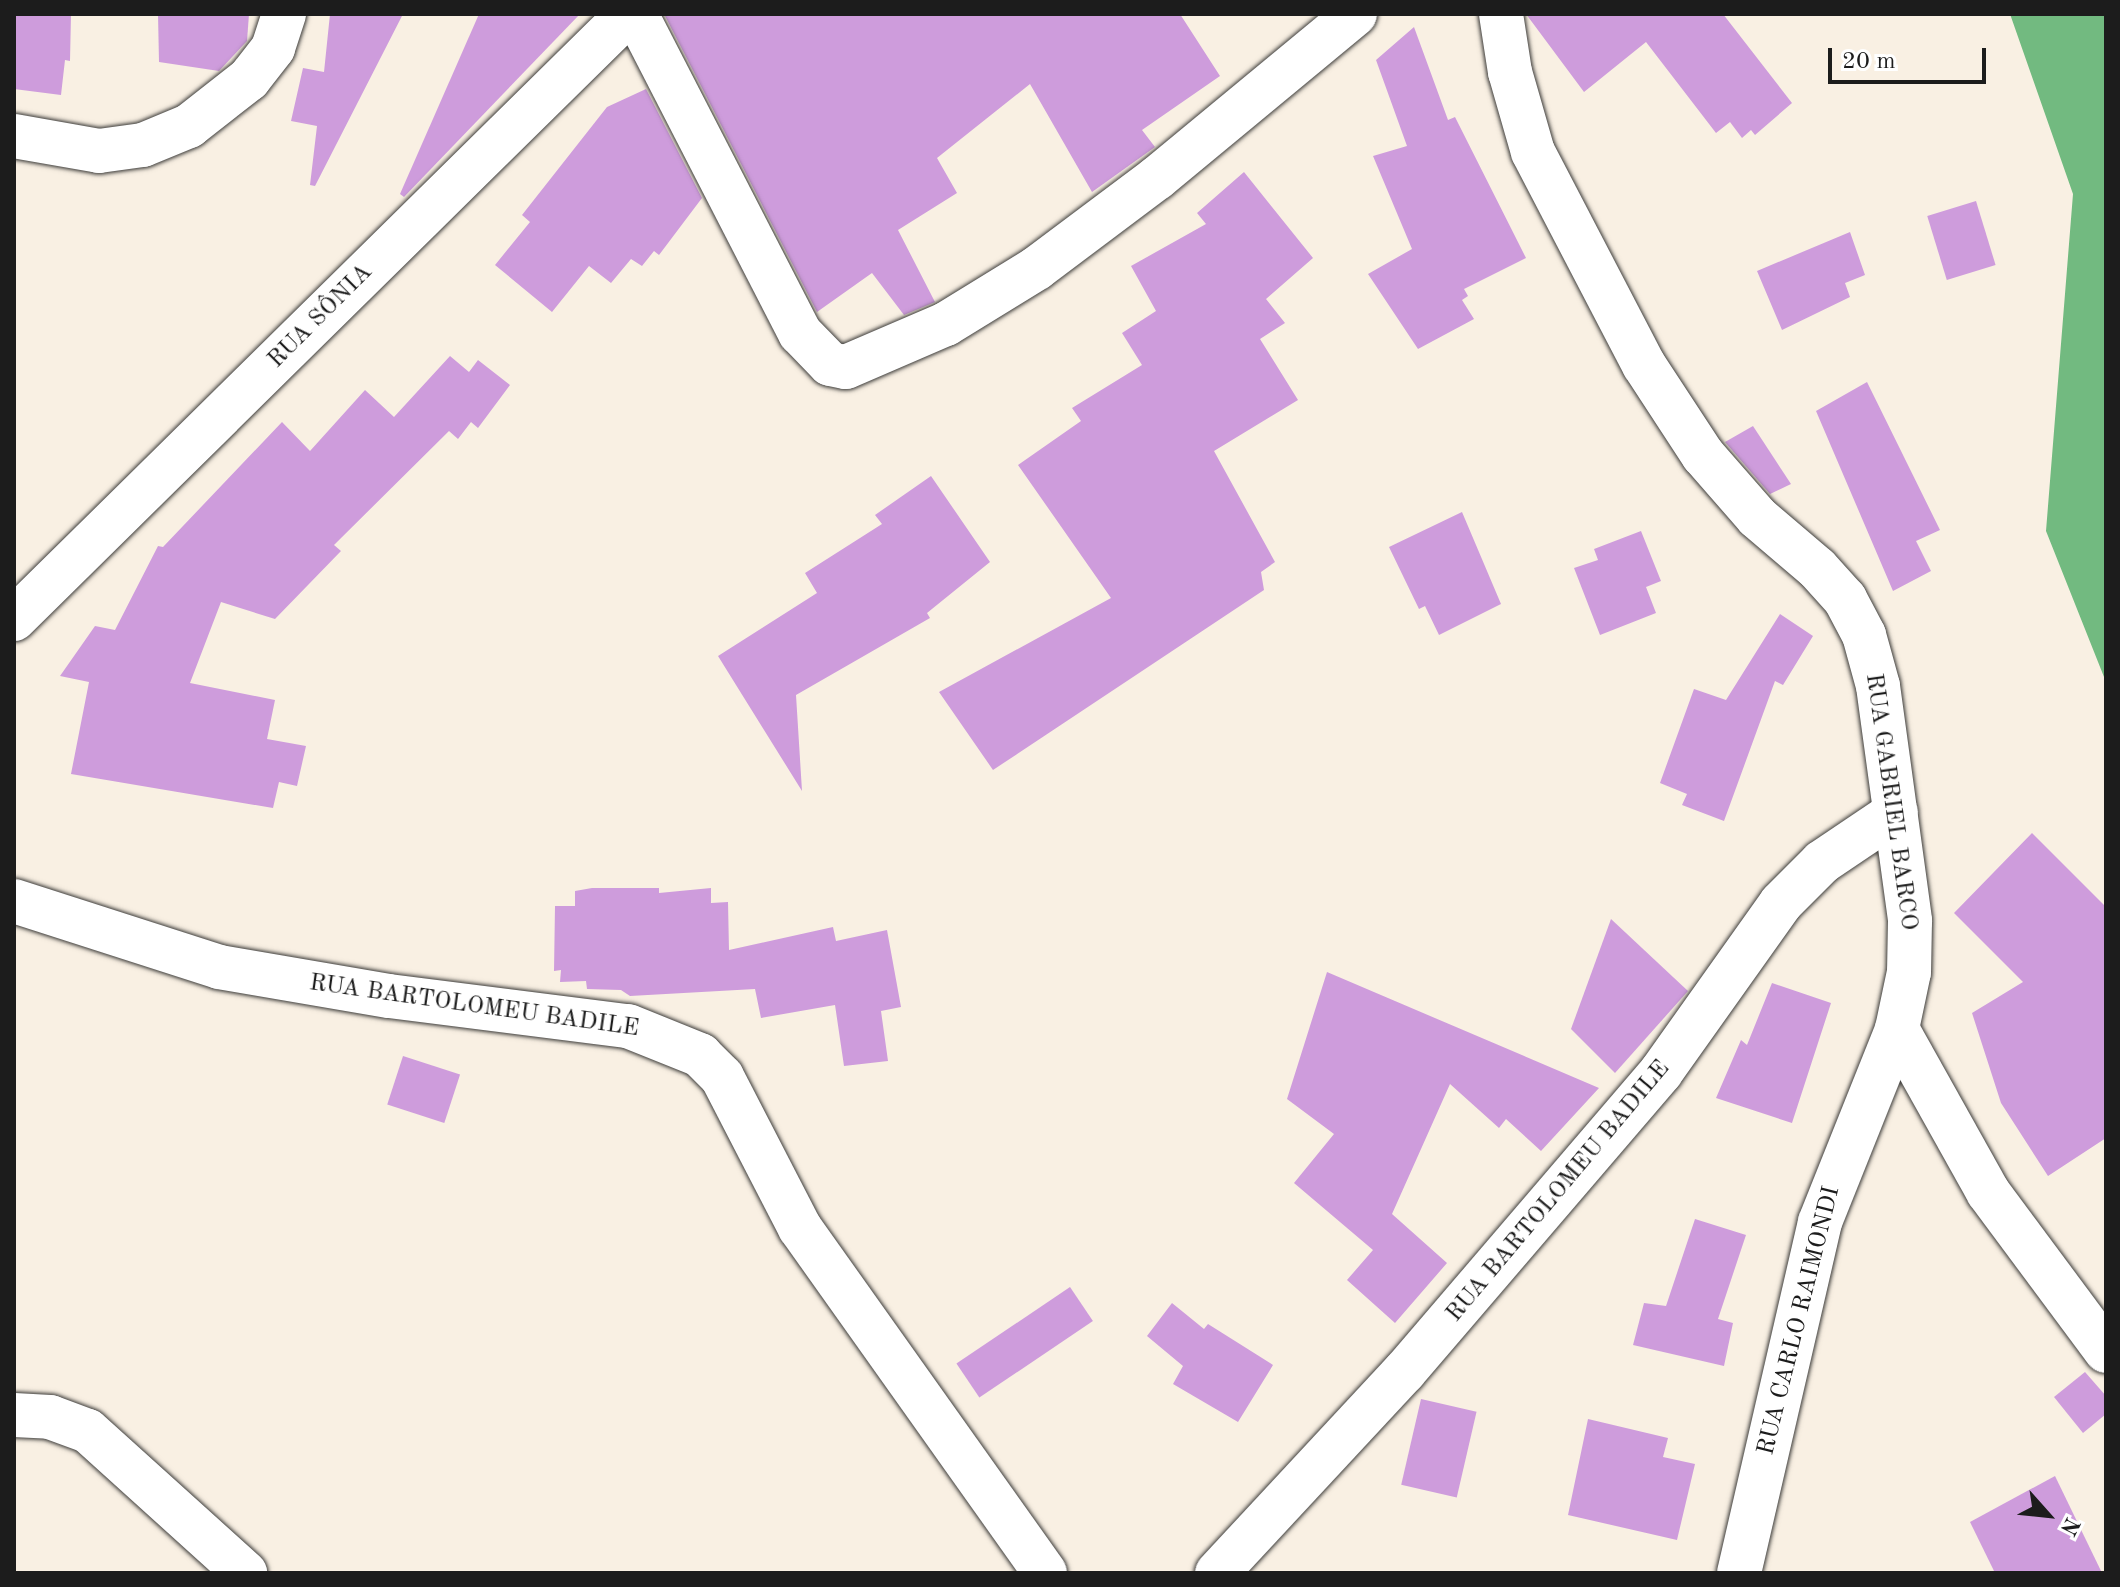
<!DOCTYPE html>
<html>
<head>
<meta charset="utf-8">
<style>
  body { margin:0 }
  #map { position:relative; width:2120px; height:1587px; overflow:hidden; background:#f9f0e3; font-family:"Old Standard TT",serif }
  div>[style] { position:absolute }
  .forest>* { inset:0; background:#72ba80 }
  .building>* { inset:0; background:#ce9cdc; transform-origin:0 0 }
  .roads { filter:drop-shadow(0 0 2px #3d3c3a) drop-shadow(0 0 2px #3d3c3a) }
  .minor>* { height:44px; margin:-22px; padding:0 22px; transform-origin:22px; border-radius:22px; background:#fff }
  span { translate:-50% -50%; white-space:nowrap; text-align:center; line-height:1.15; -webkit-text-stroke:6px #fff; paint-order:stroke }
  .street-label { font-size:24px; color:#1c1c1c }
  .frame { position:absolute; inset:0; border:16px solid #1c1c1c; pointer-events:none }
  .north { position:absolute; left:2008px; top:1475px; width:80px; height:80px; -webkit-text-stroke:6px #fff; paint-order:stroke; rotate:117deg; font-size:22px; font-weight:700; line-height:32px; text-align:center; color:#1c1c1c }
  .north::after { content:''; display:block; margin:auto; width:28px; height:36px; background:#1c1c1c; clip-path:polygon(50% 0,100% 100%,50% 72%,0 100%) }
  .scale { position:absolute; left:1828px; top:48px; width:158px; height:36px; box-sizing:border-box; border:4px solid #1c1c1c; border-top:0; padding-left:10px; font-size:24px; line-height:28px; white-space:nowrap; color:#1c1c1c; -webkit-text-stroke:6px #fff; paint-order:stroke }
</style>
</head>
<body>
<div id="map">
  <div class="forest">
    <div style="clip-path:polygon(2010px 14px,2106px 14px,2106px 682px,2046px 531px,2073px 194px)"></div>
  </div>
  <div class="building">
    <div style="clip-path:polygon(14px 14px,71px 14px,70px 61px,65px 60px,61px 95px,14px 89px)"></div>
    <div style="clip-path:polygon(158px 14px,249px 14px,247px 41px,219px 71px,159px 62px)"></div>
    <div style="clip-path:polygon(330px 14px,403px 14px,315px 186px,310px 185px,317px 126px,291px 121px,303px 68px,324px 72px)"></div>
    <div style="clip-path:polygon(479px 14px,580px 14px,404px 197px,400px 194px)"></div>
    <div style="clip-path:polygon(664px 14px,1180px 14px,1220px 76px,1142px 130px,1155px 147px,1092px 192px,1030px 84px,937px 158px,957px 193px,898px 230px,935px 302px,904px 315px,872px 273px,817px 312px)"></div>
    <div style="clip-path:polygon(1526px 14px,1723px 14px,1792px 103px,1755px 135px,1751px 130px,1742px 138px,1730px 122px,1716px 133px,1646px 42px,1584px 92px)"></div>
    <div style="clip-path:polygon(1414px 27px,1448px 120px,1455px 117px,1526px 258px,1464px 289px,1468px 296px,1462px 300px,1474px 319px,1418px 349px,1368px 274px,1412px 249px,1373px 156px,1407px 146px,1376px 60px)"></div>
    <div style="clip-path:polygon(646px 89px,702px 198px,659px 255px,654px 251px,642px 266px,631px 259px,611px 283px,589px 266px,552px 312px,495px 265px,530px 222px,522px 215px,607px 107px)"></div>
    <div style="clip-path:polygon(1244px 172px,1313px 258px,1266px 299px,1285px 323px,1260px 339px,1298px 400px,1214px 451px,1275px 562px,1261px 572px,1264px 590px,993px 770px,939px 692px,1111px 598px,1018px 465px,1081px 421px,1072px 408px,1142px 365px,1122px 333px,1156px 311px,1131px 266px,1206px 224px,1197px 213px)"></div>
    <div style="left:1976px;top:201px;width:67px;height:51px;rotate:73deg"></div>
    <div style="clip-path:polygon(1850px 232px,1865px 275px,1845px 283px,1850px 297px,1782px 330px,1757px 271px)"></div>
    <div style="clip-path:polygon(450px 356px,469px 372px,478px 360px,510px 385px,478px 428px,471px 422px,458px 439px,449px 431px,334px 545px,341px 551px,275px 619px,221px 602px,190px 683px,275px 700px,267px 739px,306px 746px,297px 786px,279px 782px,273px 808px,71px 774px,89px 682px,60px 676px,95px 626px,115px 630px,158px 546px,163px 547px,282px 422px,310px 451px,365px 390px,394px 417px)"></div>
    <div style="clip-path:polygon(1867px 382px,1940px 530px,1916px 541px,1931px 571px,1893px 591px,1816px 411px)"></div>
    <div style="clip-path:polygon(1753px 426px,1791px 484px,1770px 494px,1725px 442px)"></div>
    <div style="clip-path:polygon(931px 476px,990px 562px,927px 613px,930px 618px,796px 695px,802px 791px,718px 656px,817px 593px,805px 573px,882px 524px,875px 515px)"></div>
    <div style="clip-path:polygon(1462px 512px,1501px 604px,1439px 635px,1425px 606px,1419px 609px,1389px 547px)"></div>
    <div style="clip-path:polygon(1641px 531px,1661px 581px,1646px 587px,1656px 613px,1600px 635px,1574px 568px,1598px 560px,1594px 549px)"></div>
    <div style="clip-path:polygon(1780px 614px,1813px 636px,1783px 685px,1775px 681px,1724px 821px,1682px 805px,1687px 794px,1660px 783px,1694px 689px,1726px 700px)"></div>
    <div style="clip-path:polygon(2032px 833px,2106px 907px,2106px 1138px,2048px 1176px,2001px 1103px,1972px 1013px,2023px 982px,1954px 913px)"></div>
    <div style="clip-path:polygon(592px 888px,659px 888px,659px 893px,711px 888px,711px 903px,728px 902px,729px 950px,833px 927px,836px 941px,887px 930px,901px 1007px,881px 1011px,888px 1061px,844px 1066px,835px 1005px,761px 1018px,755px 989px,630px 996px,621px 990px,587px 989px,586px 981px,560px 982px,561px 970px,554px 971px,555px 906px,575px 906px,575px 891px)"></div>
    <div style="clip-path:polygon(1611px 919px,1688px 991px,1615px 1073px,1571px 1029px)"></div>
    <div style="clip-path:polygon(1327px 972px,1599px 1088px,1541px 1151px,1506px 1119px,1499px 1128px,1450px 1084px,1392px 1214px,1447px 1263px,1395px 1323px,1347px 1280px,1373px 1250px,1294px 1183px,1334px 1134px,1287px 1099px)"></div>
    <div style="clip-path:polygon(1772px 983px,1831px 1003px,1792px 1123px,1716px 1098px,1741px 1040px,1747px 1045px)"></div>
    <div style="left:403px;top:1056px;width:60px;height:51px;rotate:18deg"></div>
    <div style="clip-path:polygon(1695px 1219px,1746px 1235px,1718px 1319px,1733px 1323px,1724px 1366px,1633px 1345px,1644px 1303px,1666px 1306px)"></div>
    <div style="left:1070px;top:1287px;width:41px;height:137px;rotate:56deg"></div>
    <div style="clip-path:polygon(1172px 1303px,1204px 1329px,1208px 1324px,1273px 1365px,1238px 1422px,1173px 1384px,1183px 1366px,1147px 1336px)"></div>
    <div style="clip-path:polygon(2085px 1372px,2106px 1396px,2106px 1414px,2083px 1433px,2054px 1397px)"></div>
    <div style="left:1421px;top:1399px;width:57px;height:88px;rotate:13deg"></div>
    <div style="clip-path:polygon(1588px 1419px,1668px 1438px,1663px 1457px,1695px 1464px,1677px 1540px,1568px 1515px)"></div>
    <div style="clip-path:polygon(2055px 1476px,2102px 1573px,1995px 1573px,1970px 1522px)"></div>
  </div>
  <div class="roads">
    <div class="minor">
      <div style="left:636px;top:14px;width:359px;rotate:62.8deg"></div>
      <div style="left:800px;top:333px;width:43px;rotate:45.9deg"></div>
      <div style="left:830px;top:364px;width:16px;rotate:11deg"></div>
      <div style="left:846px;top:367px;width:109px;rotate:-23.3deg"></div>
      <div style="left:946px;top:324px;width:107px;rotate:-31.6deg"></div>
      <div style="left:1037px;top:268px;width:150px;rotate:-36.9deg"></div>
      <div style="left:1157px;top:178px;width:257px;rotate:-39.6deg"></div>
      <div style="left:1501px;top:14px;width:59px;rotate:81.2deg"></div>
      <div style="left:1510px;top:72px;width:83px;rotate:74deg"></div>
      <div style="left:1533px;top:152px;width:240px;rotate:62.5deg"></div>
      <div style="left:1644px;top:365px;width:108px;rotate:56.8deg"></div>
      <div style="left:1703px;top:455px;width:82px;rotate:48.9deg"></div>
      <div style="left:1757px;top:517px;width:79px;rotate:40.4deg"></div>
      <div style="left:1817px;top:568px;width:42px;rotate:47.9deg"></div>
      <div style="left:1845px;top:599px;width:41px;rotate:62.2deg"></div>
      <div style="left:1864px;top:635px;width:53px;rotate:74.6deg"></div>
      <div style="left:1878px;top:686px;width:237px;rotate:82.2deg"></div>
      <div style="left:1910px;top:921px;width:51px;rotate:91.1deg"></div>
      <div style="left:1909px;top:972px;width:58px;rotate:101.9deg"></div>
      <div style="left:1897px;top:1029px;width:187px;rotate:60.8deg"></div>
      <div style="left:1988px;top:1192px;width:198px;rotate:53.4deg"></div>
      <div style="left:14px;top:136px;width:86px;rotate:10deg"></div>
      <div style="left:99px;top:151px;width:44px;rotate:-7.8deg"></div>
      <div style="left:143px;top:145px;width:50px;rotate:-22.4deg"></div>
      <div style="left:189px;top:126px;width:76px;rotate:-38.1deg"></div>
      <div style="left:249px;top:79px;width:39px;rotate:-52deg"></div>
      <div style="left:273px;top:48px;width:36px;rotate:-72deg"></div>
      <div style="left:14px;top:619px;width:862px;rotate:-44.58deg"></div>
      <div style="left:14px;top:901px;width:215px;rotate:17.8deg"></div>
      <div style="left:219px;top:967px;width:172px;rotate:9.7deg"></div>
      <div style="left:389px;top:996px;width:241px;rotate:7.2deg"></div>
      <div style="left:628px;top:1026px;width:78px;rotate:21.9deg"></div>
      <div style="left:700px;top:1055px;width:31px;rotate:45deg"></div>
      <div style="left:722px;top:1077px;width:170px;rotate:62.7deg"></div>
      <div style="left:800px;top:1228px;width:423px;rotate:54.6deg"></div>
      <div style="left:14px;top:1415px;width:36px;rotate:3deg"></div>
      <div style="left:50px;top:1417px;width:40px;rotate:20.2deg"></div>
      <div style="left:88px;top:1431px;width:212px;rotate:42.1deg"></div>
      <div style="left:1217px;top:1573px;width:275px;rotate:-47.1deg"></div>
      <div style="left:1404px;top:1372px;width:395px;rotate:-49.4deg"></div>
      <div style="left:1661px;top:1072px;width:207px;rotate:-54.6deg"></div>
      <div style="left:1781px;top:903px;width:58px;rotate:-45deg"></div>
      <div style="left:1822px;top:862px;width:89px;rotate:-34deg"></div>
      <div style="left:1739px;top:1573px;width:360px;rotate:-77deg"></div>
      <div style="left:1820px;top:1222px;width:208px;rotate:-68.2deg"></div>
    </div>
  </div>
  <div class="street-label">
    <span style="left:321px;top:317px;rotate:-45deg">RUA SÔNIA</span>
    <span style="left:1890px;top:802px;rotate:82deg">RUA GABRIEL BARCO</span>
    <span style="left:474px;top:1007px;rotate:8deg">RUA BARTOLOMEU BADILE</span>
    <span style="left:1559px;top:1192px;rotate:-50deg">RUA BARTOLOMEU BADILE</span>
    <span style="left:1800px;top:1321px;rotate:-76deg">RUA CARLO RAIMONDI</span>
  </div>
  <div class="frame"></div>
  <div class="north">N</div>
  <div class="scale">20 m</div>
</div>
</body>
</html>
